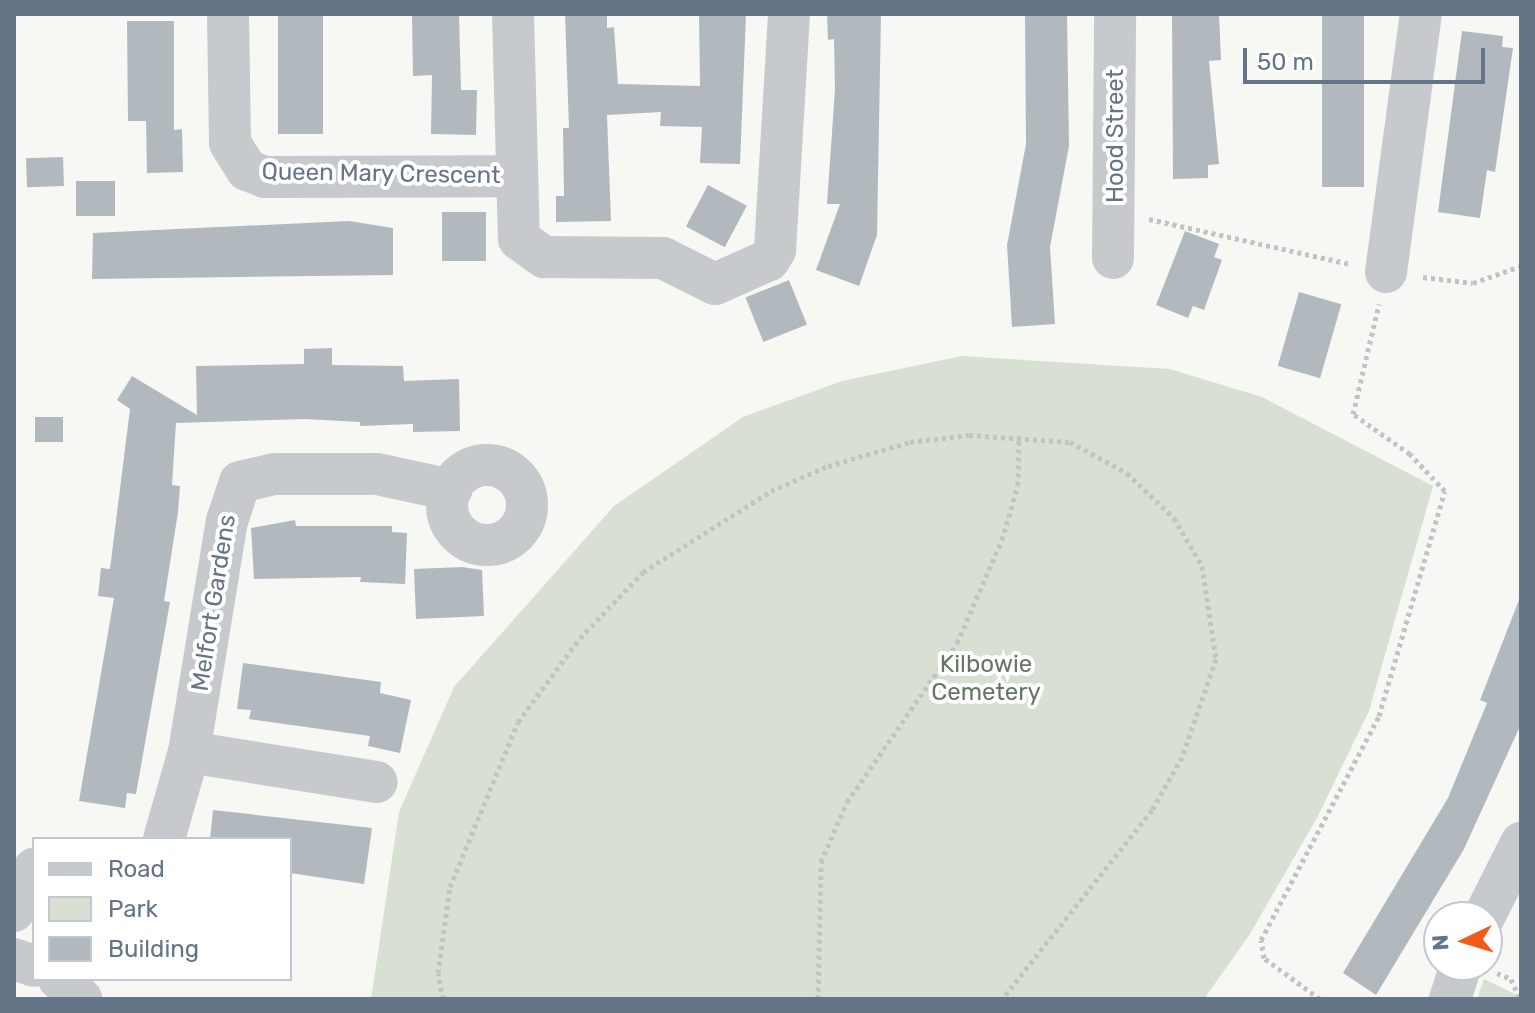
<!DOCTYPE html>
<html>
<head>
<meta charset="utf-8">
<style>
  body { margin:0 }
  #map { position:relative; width:1535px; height:1013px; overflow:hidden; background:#f7f7f4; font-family:Rubik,sans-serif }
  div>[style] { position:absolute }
  .green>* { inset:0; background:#d8e0d4 }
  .building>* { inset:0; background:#b2b9be; transform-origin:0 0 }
  .path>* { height:5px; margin-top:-2.5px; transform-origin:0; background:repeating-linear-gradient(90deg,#c2c3c5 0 4px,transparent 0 8px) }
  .minor>* { height:42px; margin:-21px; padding:0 21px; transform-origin:21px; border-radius:21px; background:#c6cacd }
  .minor>.ring { margin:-21px; padding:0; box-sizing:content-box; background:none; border:42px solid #c6cacd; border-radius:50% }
  span { translate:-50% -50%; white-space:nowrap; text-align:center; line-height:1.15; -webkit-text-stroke:8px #fff; paint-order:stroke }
  .street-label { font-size:24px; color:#637587 }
  .park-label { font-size:24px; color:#62795f }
  .frame { position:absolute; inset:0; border:16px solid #637587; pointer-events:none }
  .legend { position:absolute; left:32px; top:837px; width:260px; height:144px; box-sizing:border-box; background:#fff; border:2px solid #c1c8cf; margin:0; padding:10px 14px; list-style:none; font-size:24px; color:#637587 }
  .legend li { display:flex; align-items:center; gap:16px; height:40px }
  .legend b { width:40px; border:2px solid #c1c8cf }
  .north { position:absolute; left:1423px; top:901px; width:80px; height:80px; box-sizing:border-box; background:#fff; border:2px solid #c1c8cf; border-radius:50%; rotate:266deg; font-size:22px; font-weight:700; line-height:32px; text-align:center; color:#637587 }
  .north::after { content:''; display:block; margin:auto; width:28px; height:36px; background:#f25a19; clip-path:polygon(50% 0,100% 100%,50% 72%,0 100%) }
  .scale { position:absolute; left:1243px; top:48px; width:242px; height:36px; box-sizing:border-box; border:4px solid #637587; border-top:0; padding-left:10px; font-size:24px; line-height:28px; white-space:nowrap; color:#637587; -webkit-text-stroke:6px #fff; paint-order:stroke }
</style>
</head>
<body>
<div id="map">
  <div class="green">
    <div style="clip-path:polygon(962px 356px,1170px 369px,1262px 397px,1433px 486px,1369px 711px,1318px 816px,1250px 934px,1204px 999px,371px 999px,399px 812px,454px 687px,614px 506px,743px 417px,842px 381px)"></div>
    <div style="clip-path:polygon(1484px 979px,1521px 997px,1521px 999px,1477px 999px)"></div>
  </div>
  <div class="building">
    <div style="left:278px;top:14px;width:45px;height:120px"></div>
    <div style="clip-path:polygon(412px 14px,459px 14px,461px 90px,477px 90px,476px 135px,431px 134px,432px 75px,413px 76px)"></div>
    <div style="clip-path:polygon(565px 14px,607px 14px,607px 28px,614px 27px,618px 84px,700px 86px,699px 14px,746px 14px,740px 164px,700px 163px,702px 127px,660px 126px,661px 112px,607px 115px,611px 221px,556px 222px,556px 196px,564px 196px,563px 128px,569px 128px)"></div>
    <div style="clip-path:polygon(827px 14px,881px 14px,877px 235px,859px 286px,816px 270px,840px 204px,827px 204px,835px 89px,834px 39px,828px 40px)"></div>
    <div style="clip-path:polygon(1025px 14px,1067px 14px,1069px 146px,1050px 247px,1055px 324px,1012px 327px,1007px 245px,1026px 144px)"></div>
    <div style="clip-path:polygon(1172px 14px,1219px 14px,1221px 60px,1209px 61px,1219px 164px,1208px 165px,1208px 178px,1173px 179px)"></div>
    <div style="left:1322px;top:14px;width:42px;height:173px"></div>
    <div style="clip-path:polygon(127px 21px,174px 21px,174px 130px,182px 129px,183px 172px,147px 173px,146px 121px,128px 121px)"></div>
    <div style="clip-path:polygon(1462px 31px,1503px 36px,1502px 47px,1513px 48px,1495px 172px,1487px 170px,1480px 218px,1438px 212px)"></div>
    <div style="left:63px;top:157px;width:29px;height:37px;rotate:88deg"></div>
    <div style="left:76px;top:181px;width:39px;height:35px"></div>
    <div style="left:708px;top:185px;width:44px;height:47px;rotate:28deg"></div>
    <div style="left:442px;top:212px;width:44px;height:49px"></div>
    <div style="clip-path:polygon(349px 221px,393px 228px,393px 275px,92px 279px,93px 233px)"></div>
    <div style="clip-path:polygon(1185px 231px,1219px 244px,1214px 257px,1222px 260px,1204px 310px,1193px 306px,1188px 318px,1156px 305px)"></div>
    <div style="left:789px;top:280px;width:48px;height:47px;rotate:68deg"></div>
    <div style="left:1299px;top:292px;width:44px;height:77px;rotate:16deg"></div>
    <div style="clip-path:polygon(332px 348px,332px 365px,403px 366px,404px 381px,459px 379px,460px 431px,413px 432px,413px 424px,360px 426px,360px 422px,305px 419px,176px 423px,172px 485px,180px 486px,178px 512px,164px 601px,170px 602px,136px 794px,127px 793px,125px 808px,79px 801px,114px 598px,98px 596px,101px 568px,110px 569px,130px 409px,117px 400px,132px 376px,197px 415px,196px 366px,304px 364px,304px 349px)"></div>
    <div style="left:63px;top:417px;width:25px;height:28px;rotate:90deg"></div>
    <div style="clip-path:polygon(295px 520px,296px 526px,392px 526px,392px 532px,407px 533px,405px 584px,360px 582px,361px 577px,254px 579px,251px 528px)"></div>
    <div style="clip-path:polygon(462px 567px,482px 570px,484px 616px,416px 619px,414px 569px)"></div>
    <div style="clip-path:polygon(1519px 600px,1521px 724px,1464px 849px,1376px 995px,1343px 973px,1448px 798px,1487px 703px,1480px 700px)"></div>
    <div style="clip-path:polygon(243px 663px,381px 682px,380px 693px,411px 700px,400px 753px,368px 746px,370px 736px,249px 719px,251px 710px,237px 709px)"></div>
    <div style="clip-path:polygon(213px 810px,372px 828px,364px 884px,290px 873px,290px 839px,210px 839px)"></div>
  </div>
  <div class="path">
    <div style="left:1149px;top:219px;width:206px;rotate:12.6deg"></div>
    <div style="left:1423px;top:277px;width:50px;rotate:6.8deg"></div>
    <div style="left:1473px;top:283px;width:51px;rotate:-19.5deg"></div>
    <div style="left:1497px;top:973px;width:15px;rotate:23deg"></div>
    <div style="left:1511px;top:979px;width:22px;rotate:66deg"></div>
    <div style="left:443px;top:999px;width:26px;rotate:-101deg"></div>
    <div style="left:438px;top:973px;width:87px;rotate:-82.1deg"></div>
    <div style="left:450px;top:887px;width:178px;rotate:-67.6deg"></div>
    <div style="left:518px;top:722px;width:104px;rotate:-53.6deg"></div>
    <div style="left:580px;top:638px;width:91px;rotate:-46.3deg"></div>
    <div style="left:643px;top:572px;width:151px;rotate:-32.3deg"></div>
    <div style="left:771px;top:491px;width:62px;rotate:-23.7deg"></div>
    <div style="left:828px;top:466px;width:85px;rotate:-16.3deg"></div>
    <div style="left:910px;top:442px;width:59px;rotate:-6.8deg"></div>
    <div style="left:969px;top:435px;width:101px;rotate:4deg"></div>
    <div style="left:1070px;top:442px;width:65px;rotate:28.5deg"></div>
    <div style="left:1127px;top:473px;width:65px;rotate:43.8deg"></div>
    <div style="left:1174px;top:518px;width:56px;rotate:59.7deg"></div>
    <div style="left:1202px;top:566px;width:94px;rotate:81.4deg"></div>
    <div style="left:1216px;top:659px;width:104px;rotate:109.1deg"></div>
    <div style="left:1182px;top:757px;width:61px;rotate:119.5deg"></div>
    <div style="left:1152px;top:810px;width:241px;rotate:128.4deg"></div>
    <div style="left:818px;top:999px;width:137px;rotate:-88.7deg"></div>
    <div style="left:821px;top:862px;width:65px;rotate:-66.6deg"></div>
    <div style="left:847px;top:802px;width:193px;rotate:-55.3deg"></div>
    <div style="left:957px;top:643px;width:112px;rotate:-66.4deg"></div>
    <div style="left:1002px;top:540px;width:57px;rotate:-73.8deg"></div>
    <div style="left:1018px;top:485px;width:49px;rotate:-88.8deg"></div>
    <div style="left:1320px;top:999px;width:69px;rotate:-143.8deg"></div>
    <div style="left:1264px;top:958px;width:18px;rotate:-99deg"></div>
    <div style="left:1261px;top:940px;width:253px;rotate:-62.2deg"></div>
    <div style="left:1379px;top:716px;width:234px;rotate:-73.7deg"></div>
    <div style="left:1445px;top:491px;width:51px;rotate:-133.4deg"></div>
    <div style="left:1410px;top:454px;width:70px;rotate:-144.9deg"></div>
    <div style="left:1353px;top:414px;width:113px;rotate:-76.7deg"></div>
  </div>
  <div class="minor">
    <div style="left:228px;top:14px;width:129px;rotate:89.1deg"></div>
    <div style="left:230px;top:143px;width:32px;rotate:58deg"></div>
    <div style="left:247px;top:170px;width:19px;rotate:21deg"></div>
    <div style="left:265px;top:177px;width:251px;rotate:-0.2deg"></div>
    <div style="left:513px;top:14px;width:225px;rotate:88.5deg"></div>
    <div style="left:519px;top:239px;width:31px;rotate:36deg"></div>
    <div style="left:544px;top:257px;width:119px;rotate:0.5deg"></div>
    <div style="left:663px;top:258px;width:58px;rotate:26.6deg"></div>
    <div style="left:715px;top:284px;width:59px;rotate:-24deg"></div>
    <div style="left:769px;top:260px;width:12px;rotate:-59deg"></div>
    <div style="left:775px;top:250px;width:236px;rotate:-86.6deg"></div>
    <div style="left:1113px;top:258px;width:244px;rotate:-89.5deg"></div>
    <div style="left:1386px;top:272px;width:260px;rotate:-82.3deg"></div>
    <div class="ring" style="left:447px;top:465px;width:38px;height:38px"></div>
    <div style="left:189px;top:752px;width:190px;rotate:9.1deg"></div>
    <div style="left:164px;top:839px;width:91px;rotate:-74deg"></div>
    <div style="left:189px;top:752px;width:234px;rotate:-80.7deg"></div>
    <div style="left:227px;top:521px;width:41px;rotate:-71.6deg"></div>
    <div style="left:240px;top:482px;width:36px;rotate:-13deg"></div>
    <div style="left:275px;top:474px;width:102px"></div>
    <div style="left:377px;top:474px;width:76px;rotate:12.2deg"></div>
    <div style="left:14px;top:911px;width:47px;rotate:-64.5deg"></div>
    <div style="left:1484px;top:917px;width:83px;rotate:-63.4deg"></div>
    <div style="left:14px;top:959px;width:21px;rotate:19deg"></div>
    <div style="left:59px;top:979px;width:30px;rotate:42deg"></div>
    <div style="left:1450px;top:999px;width:36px;rotate:-72deg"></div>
  </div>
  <div class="street-label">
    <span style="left:1116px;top:136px;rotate:-90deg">Hood Street</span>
    <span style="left:381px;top:174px;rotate:1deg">Queen Mary Crescent</span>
    <span style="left:214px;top:603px;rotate:-81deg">Melfort Gardens</span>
  </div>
  <div class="park-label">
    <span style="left:986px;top:679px">Kilbowie<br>Cemetery</span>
  </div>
  <div class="frame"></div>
  <ul class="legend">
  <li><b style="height:10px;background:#c6cacd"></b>Road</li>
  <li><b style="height:22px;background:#d8e0d4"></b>Park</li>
  <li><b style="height:22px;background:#b2b9be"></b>Building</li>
  </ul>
  <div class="north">N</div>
  <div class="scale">50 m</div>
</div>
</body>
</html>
